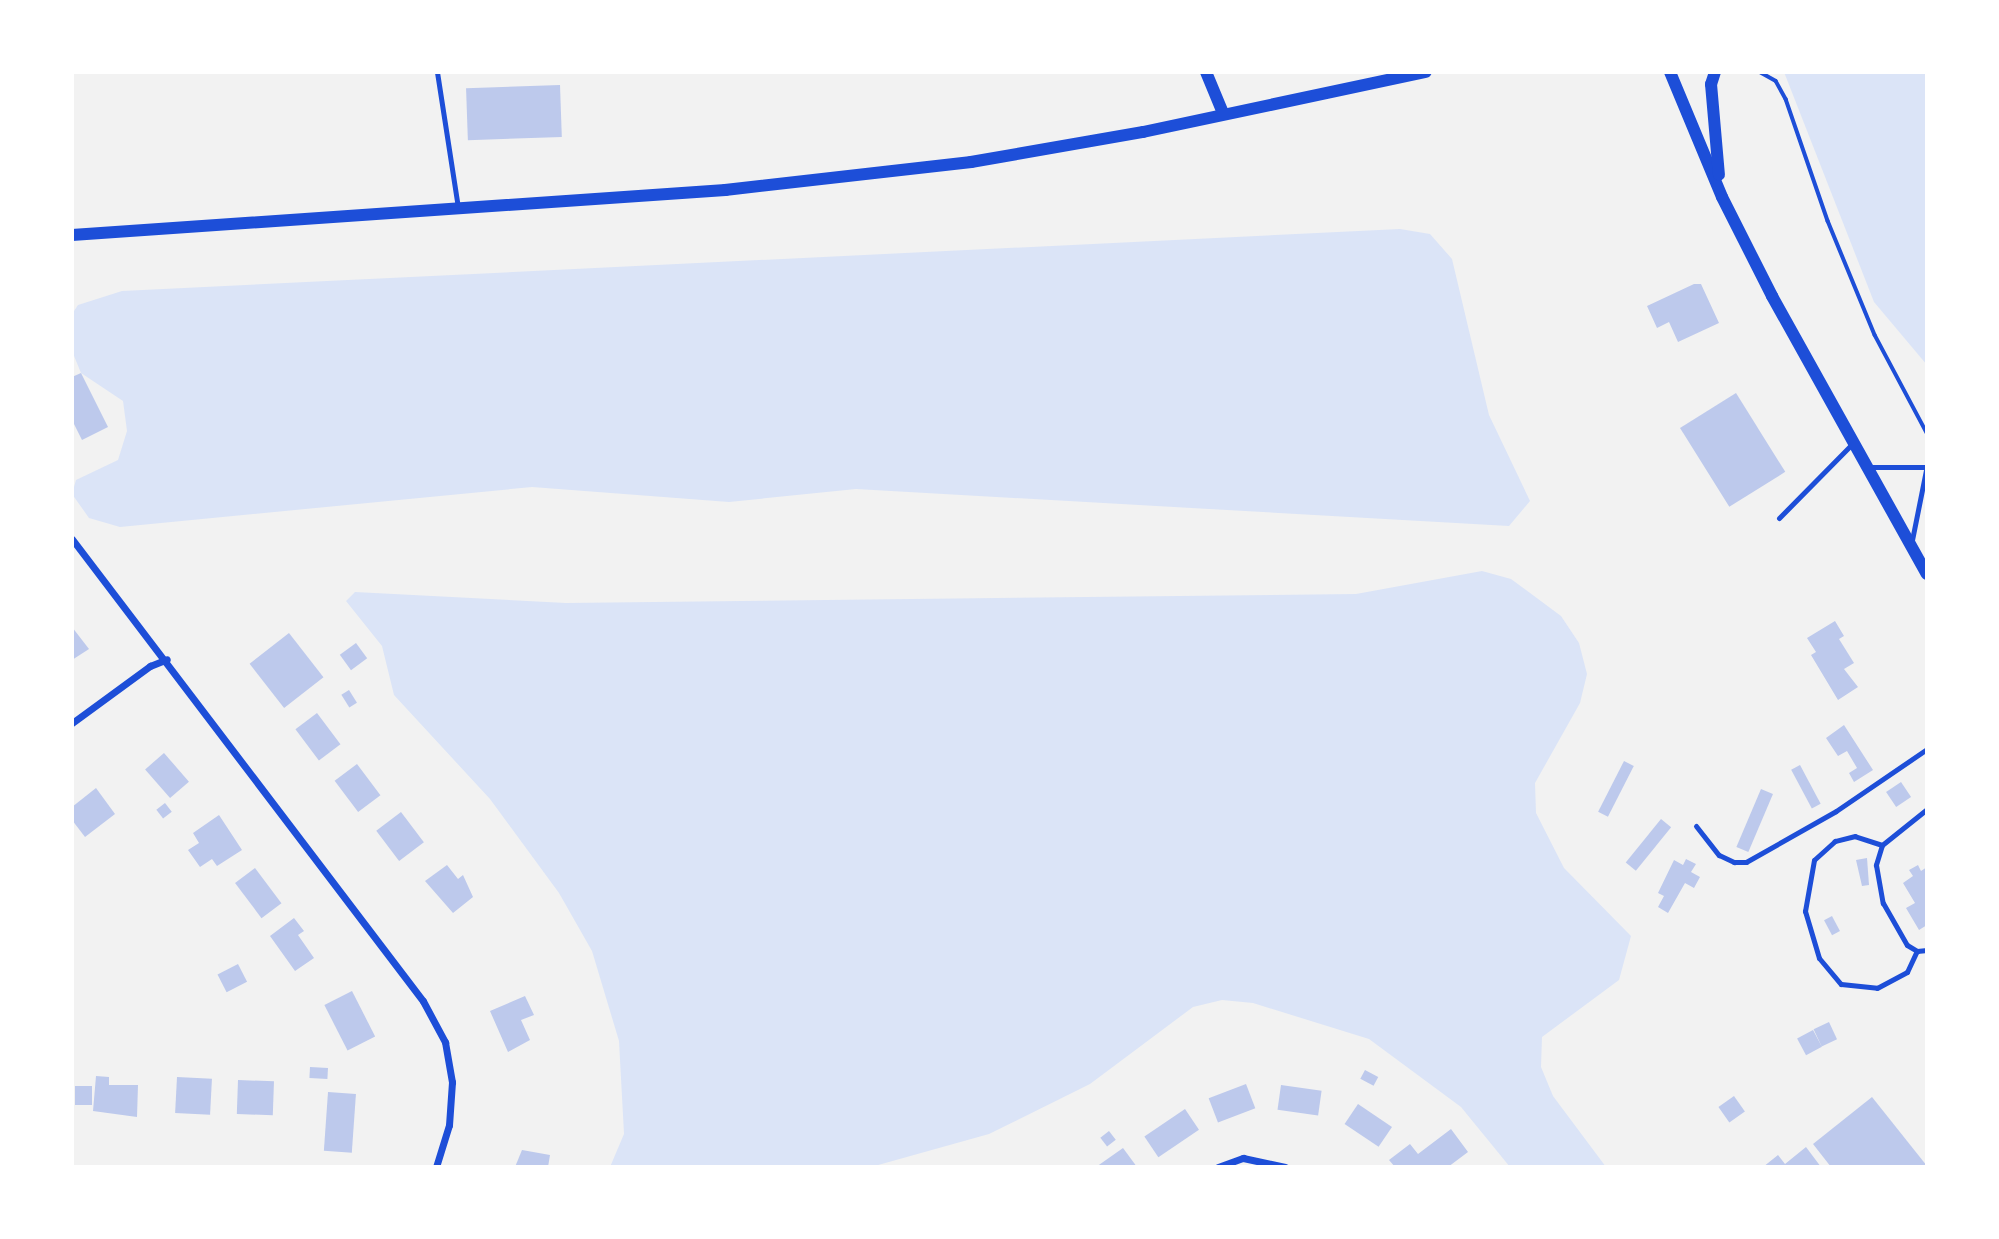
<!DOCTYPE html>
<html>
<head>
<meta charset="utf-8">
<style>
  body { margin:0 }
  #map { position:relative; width:1999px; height:1239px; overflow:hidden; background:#f2f2f2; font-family:"Space Grotesk",sans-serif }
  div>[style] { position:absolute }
  .green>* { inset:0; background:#dbe4f7 }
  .building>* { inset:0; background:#bdc9ec; transform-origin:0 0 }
  .path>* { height:3.5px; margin:-1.75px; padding:0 1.75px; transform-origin:1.75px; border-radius:1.75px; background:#1d4ed8 }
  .service>* { height:5px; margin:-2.5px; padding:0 2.5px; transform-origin:2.5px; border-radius:2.5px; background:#1d4ed8 }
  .minor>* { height:7px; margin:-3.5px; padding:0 3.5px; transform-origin:3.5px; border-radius:3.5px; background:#1d4ed8 }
  .tertiary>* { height:12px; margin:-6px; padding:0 6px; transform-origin:6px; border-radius:6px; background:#1d4ed8 }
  span { translate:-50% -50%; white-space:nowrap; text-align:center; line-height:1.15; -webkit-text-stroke:5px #fff; paint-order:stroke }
  .frame { position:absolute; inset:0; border:74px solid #fff; pointer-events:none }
</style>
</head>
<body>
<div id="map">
  <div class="green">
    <div style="clip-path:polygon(1784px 72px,1927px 72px,1927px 365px,1874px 302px)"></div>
    <div style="clip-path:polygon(1400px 229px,1430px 234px,1452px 259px,1489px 415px,1530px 501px,1509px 526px,856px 489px,729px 502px,532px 487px,120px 527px,89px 518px,72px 494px,76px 480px,118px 460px,127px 431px,123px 401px,81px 373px,72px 351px,72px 314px,78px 305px,122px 291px)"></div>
    <div style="clip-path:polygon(1482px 571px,1511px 579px,1561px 616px,1579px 643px,1587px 674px,1580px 703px,1535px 783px,1536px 813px,1564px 868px,1631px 936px,1619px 980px,1542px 1037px,1541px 1067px,1553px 1096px,1606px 1167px,1510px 1167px,1461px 1107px,1369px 1039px,1253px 1003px,1222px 1000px,1193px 1007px,1090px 1084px,989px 1134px,871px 1167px,610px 1167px,624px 1134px,619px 1041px,592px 951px,559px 893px,490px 799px,394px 695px,382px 646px,346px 601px,355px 592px,566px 603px,1356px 594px)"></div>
  </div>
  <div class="building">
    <div style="left:560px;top:85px;width:52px;height:94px;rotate:88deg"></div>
    <div style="clip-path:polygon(1694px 284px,1701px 284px,1719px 323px,1678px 342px,1669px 322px,1657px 328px,1647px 306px)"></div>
    <div style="clip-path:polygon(81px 373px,108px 427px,82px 440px,72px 420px,72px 377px)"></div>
    <div style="left:1736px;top:393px;width:93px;height:66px;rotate:58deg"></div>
    <div style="clip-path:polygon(1835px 621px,1844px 636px,1839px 639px,1854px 663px,1844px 669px,1858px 687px,1838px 700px,1811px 655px,1816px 652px,1807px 638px)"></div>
    <div style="clip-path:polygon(72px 627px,89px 649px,72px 660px)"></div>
    <div style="left:289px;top:633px;width:56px;height:50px;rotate:52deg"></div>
    <div style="left:356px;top:643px;width:19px;height:20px;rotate:54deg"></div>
    <div style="left:349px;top:690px;width:15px;height:9px;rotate:58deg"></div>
    <div style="left:317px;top:713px;width:39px;height:27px;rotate:53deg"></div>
    <div style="clip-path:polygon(1844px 725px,1873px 770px,1854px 782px,1849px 773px,1857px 768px,1847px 751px,1838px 756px,1826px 738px)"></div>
    <div style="left:164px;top:753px;width:38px;height:25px;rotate:49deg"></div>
    <div style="left:1624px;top:761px;width:11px;height:57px;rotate:27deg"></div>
    <div style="left:357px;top:764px;width:39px;height:28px;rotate:53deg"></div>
    <div style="left:1800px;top:765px;width:44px;height:10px;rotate:62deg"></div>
    <div style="left:1901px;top:782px;width:18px;height:18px;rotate:56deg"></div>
    <div style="clip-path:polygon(96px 788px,115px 814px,85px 837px,72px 820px,72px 807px)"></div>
    <div style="left:1761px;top:789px;width:13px;height:63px;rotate:23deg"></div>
    <div style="left:165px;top:803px;width:11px;height:11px;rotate:52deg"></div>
    <div style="left:401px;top:812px;width:38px;height:31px;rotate:53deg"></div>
    <div style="clip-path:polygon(219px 815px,242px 850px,217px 866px,212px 859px,200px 867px,188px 850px,199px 843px,193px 833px)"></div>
    <div style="left:1661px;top:819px;width:13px;height:56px;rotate:39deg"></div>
    <div style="clip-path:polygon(1867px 858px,1869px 885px,1862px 886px,1856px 860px)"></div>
    <div style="clip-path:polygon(1686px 859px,1696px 864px,1691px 872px,1700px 877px,1694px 888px,1685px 883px,1668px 913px,1658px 907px,1664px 896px,1658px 893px,1674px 860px,1683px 865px)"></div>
    <div style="clip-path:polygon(447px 865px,458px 879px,463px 875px,473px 897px,453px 913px,425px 881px)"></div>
    <div style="clip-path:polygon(1918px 865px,1921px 871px,1927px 867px,1927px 925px,1919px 930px,1906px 908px,1915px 903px,1903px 883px,1913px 876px,1909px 870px)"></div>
    <div style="left:255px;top:868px;width:44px;height:25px;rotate:53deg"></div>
    <div style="left:1832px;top:916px;width:17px;height:9px;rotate:62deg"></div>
    <div style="clip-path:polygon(294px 918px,304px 931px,298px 935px,314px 958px,295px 971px,270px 936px)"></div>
    <div style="left:238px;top:964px;width:20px;height:23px;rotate:63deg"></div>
    <div style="left:352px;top:991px;width:51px;height:31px;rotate:63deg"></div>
    <div style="clip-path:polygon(525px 996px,534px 1015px,521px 1020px,530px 1040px,508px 1052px,490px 1011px)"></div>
    <div style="left:1829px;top:1022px;width:19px;height:17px;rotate:65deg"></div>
    <div style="left:1813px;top:1030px;width:19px;height:18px;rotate:62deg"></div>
    <div style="left:310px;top:1067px;width:18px;height:11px;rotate:3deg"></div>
    <div style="left:1365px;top:1070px;width:15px;height:10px;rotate:28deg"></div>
    <div style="clip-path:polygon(96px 1076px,109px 1077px,109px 1085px,138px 1085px,137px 1117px,93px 1111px)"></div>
    <div style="left:177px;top:1077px;width:35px;height:36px;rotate:3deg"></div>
    <div style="left:238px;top:1080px;width:36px;height:34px;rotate:2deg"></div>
    <div style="left:1246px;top:1084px;width:26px;height:40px;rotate:69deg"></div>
    <div style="left:1281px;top:1085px;width:41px;height:25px;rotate:8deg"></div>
    <div style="left:75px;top:1086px;width:17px;height:19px"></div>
    <div style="left:328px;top:1092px;width:28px;height:59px;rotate:4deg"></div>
    <div style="left:1734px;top:1096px;width:19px;height:19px;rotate:55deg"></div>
    <div style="clip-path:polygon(1872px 1097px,1927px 1166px,1925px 1167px,1831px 1167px,1813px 1144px)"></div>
    <div style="left:1358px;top:1104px;width:41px;height:24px;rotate:34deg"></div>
    <div style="left:1185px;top:1109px;width:25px;height:49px;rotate:56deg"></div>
    <div style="clip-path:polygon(1451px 1129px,1468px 1152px,1448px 1167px,1395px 1167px,1389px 1160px,1410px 1144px,1418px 1154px)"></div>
    <div style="left:1109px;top:1131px;width:11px;height:11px;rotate:52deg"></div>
    <div style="clip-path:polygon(1806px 1147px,1821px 1167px,1763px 1167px,1778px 1155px,1785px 1164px)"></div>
    <div style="clip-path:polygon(1123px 1148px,1137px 1167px,1096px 1167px)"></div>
    <div style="clip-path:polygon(522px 1150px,550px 1155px,548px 1167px,515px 1167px)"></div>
  </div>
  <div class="path">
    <div style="left:1760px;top:72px;width:18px;rotate:29deg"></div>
    <div style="left:1776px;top:81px;width:21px;rotate:61deg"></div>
    <div style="left:1786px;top:99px;width:129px;rotate:71deg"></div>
    <div style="left:1828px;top:221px;width:123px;rotate:67.6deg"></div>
    <div style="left:1875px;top:335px;width:111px;rotate:62deg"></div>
  </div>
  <div class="service">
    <div style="left:437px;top:72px;width:137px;rotate:81.2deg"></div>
    <div style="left:1869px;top:467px;width:57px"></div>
    <div style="left:1779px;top:518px;width:105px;rotate:-45.4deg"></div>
    <div style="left:1912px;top:540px;width:76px;rotate:-78.7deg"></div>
    <div style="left:1927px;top:809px;width:58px;rotate:141.3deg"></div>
    <div style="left:1882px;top:845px;width:21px;rotate:107deg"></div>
    <div style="left:1876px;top:865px;width:39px;rotate:80deg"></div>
    <div style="left:1883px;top:903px;width:48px;rotate:60.3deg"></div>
    <div style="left:1907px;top:945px;width:12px;rotate:31deg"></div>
    <div style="left:1917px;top:951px;width:10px;rotate:-6deg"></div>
    <div style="left:1696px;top:826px;width:37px;rotate:52deg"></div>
    <div style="left:1719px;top:855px;width:17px;rotate:25deg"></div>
    <div style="left:1734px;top:862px;width:12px"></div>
    <div style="left:1746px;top:862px;width:103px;rotate:-29.5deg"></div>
    <div style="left:1836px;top:811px;width:110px;rotate:-34.3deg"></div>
    <div style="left:1882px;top:845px;width:28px;rotate:-162deg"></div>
    <div style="left:1855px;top:836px;width:21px;rotate:166deg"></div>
    <div style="left:1835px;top:841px;width:28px;rotate:138deg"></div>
    <div style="left:1814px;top:860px;width:52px;rotate:100deg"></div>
    <div style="left:1805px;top:911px;width:49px;rotate:73.4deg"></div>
    <div style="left:1819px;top:958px;width:34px;rotate:50deg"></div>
    <div style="left:1841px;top:984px;width:36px;rotate:6deg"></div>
    <div style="left:1877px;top:988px;width:34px;rotate:-28deg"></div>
    <div style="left:1907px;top:972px;width:23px;rotate:-65deg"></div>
  </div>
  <div class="minor">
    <div style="left:72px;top:539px;width:580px;rotate:52.77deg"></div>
    <div style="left:423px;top:1001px;width:47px;rotate:61.8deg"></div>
    <div style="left:445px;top:1042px;width:41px;rotate:80.1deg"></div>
    <div style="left:452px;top:1082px;width:43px;rotate:94deg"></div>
    <div style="left:449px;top:1125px;width:44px;rotate:107.2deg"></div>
    <div style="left:72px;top:723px;width:97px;rotate:-36.2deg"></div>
    <div style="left:150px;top:666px;width:18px;rotate:-22deg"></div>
    <div style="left:1218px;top:1167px;width:27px;rotate:-20deg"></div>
    <div style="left:1243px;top:1158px;width:43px;rotate:12.1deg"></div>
  </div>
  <div class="tertiary">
    <div style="left:1206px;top:72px;width:44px;rotate:67.5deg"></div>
    <div style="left:1670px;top:72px;width:135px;rotate:67.4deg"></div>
    <div style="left:1722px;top:197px;width:111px;rotate:63.2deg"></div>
    <div style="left:1772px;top:296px;width:318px;rotate:60.9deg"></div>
    <div style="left:1715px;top:72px;width:13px;rotate:108deg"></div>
    <div style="left:1711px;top:84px;width:91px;rotate:85deg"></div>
    <div style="left:72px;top:235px;width:655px;rotate:-3.94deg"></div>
    <div style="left:725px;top:190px;width:248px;rotate:-6.5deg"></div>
    <div style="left:971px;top:162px;width:175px;rotate:-9.9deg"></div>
    <div style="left:1143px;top:132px;width:289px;rotate:-12deg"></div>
  </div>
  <div class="frame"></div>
</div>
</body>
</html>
